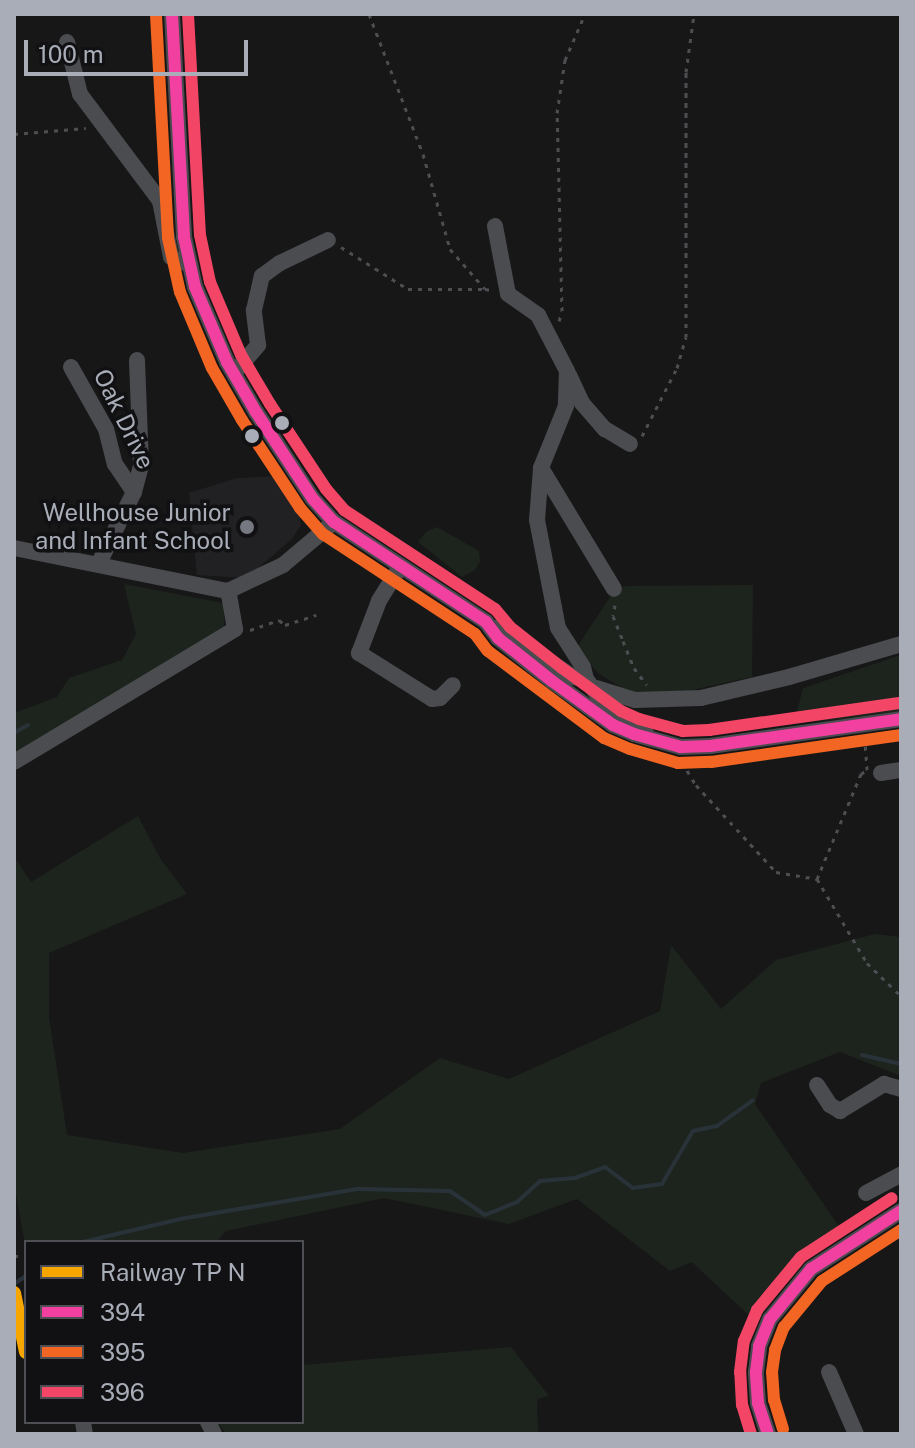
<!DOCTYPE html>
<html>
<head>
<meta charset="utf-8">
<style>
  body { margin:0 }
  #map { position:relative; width:915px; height:1448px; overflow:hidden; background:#171717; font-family:"Public Sans",sans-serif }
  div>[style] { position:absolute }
  .built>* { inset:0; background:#212123 }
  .green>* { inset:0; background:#1d241e }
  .stream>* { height:4px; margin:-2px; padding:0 2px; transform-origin:2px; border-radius:2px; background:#2a3239 }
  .path>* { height:3px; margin-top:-1.5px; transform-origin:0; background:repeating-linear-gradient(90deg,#4d4e52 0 4px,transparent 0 10px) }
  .minor>* { height:16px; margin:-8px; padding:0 8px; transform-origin:8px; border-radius:8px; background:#4b4c50 }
  .bus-1>* { height:12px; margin:-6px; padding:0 6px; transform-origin:6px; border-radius:6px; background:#f240a1 }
  .bus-2>* { height:12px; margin:-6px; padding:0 6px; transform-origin:6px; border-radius:6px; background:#f26522 }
  .bus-3>* { height:12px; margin:-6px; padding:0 6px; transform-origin:6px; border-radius:6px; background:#f34667 }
  .rail-1>* { height:14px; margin:-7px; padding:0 7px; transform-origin:7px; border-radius:7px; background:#f7a600 }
  .dots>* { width:22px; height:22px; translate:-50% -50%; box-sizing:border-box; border:4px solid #111113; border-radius:50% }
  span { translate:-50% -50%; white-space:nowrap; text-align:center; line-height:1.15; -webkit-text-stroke:7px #111113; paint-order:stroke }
  .street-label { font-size:24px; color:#a8adb8 }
  .poi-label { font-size:24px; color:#a8adb8 }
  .right { translate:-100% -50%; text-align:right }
  .frame { position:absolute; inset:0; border:16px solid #a8adb8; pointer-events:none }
  .legend { position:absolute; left:24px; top:1240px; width:280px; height:184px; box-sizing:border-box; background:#111113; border:2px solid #4d4f55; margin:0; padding:10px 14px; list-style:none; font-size:24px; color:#a8adb8 }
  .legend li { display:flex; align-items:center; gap:16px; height:40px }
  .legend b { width:40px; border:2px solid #4d4f55 }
  .scale { position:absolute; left:24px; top:40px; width:224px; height:36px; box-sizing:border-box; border:4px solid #a8adb8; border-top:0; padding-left:10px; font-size:24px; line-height:28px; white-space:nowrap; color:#a8adb8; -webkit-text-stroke:6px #111113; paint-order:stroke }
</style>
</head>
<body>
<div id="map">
  <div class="built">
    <div style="clip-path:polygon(281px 476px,288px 484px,299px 513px,301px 525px,292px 539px,246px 578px,197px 575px,189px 493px,237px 478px)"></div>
  </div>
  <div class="green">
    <div style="clip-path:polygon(437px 527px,479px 551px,480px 562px,475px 570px,462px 577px,418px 542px,426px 532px)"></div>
    <div style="clip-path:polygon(124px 584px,223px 603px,225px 630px,14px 758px,14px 713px,57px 697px,69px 678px,122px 660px,136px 634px)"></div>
    <div style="clip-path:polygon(753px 585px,752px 677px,678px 693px,628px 692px,598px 673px,577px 647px,612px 594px,625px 586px)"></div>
    <div style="clip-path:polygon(901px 655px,901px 714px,794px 723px,803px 688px)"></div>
    <div style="clip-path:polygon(138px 816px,160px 858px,187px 894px,49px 953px,49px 1017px,67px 1135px,183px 1153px,340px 1129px,440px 1058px,509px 1079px,660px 1011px,671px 945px,721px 1009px,776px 960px,875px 934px,901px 937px,901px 1076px,840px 1052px,761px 1083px,755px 1104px,842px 1231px,793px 1271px,757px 1323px,692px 1262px,670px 1271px,577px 1199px,509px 1224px,384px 1198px,226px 1231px,216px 1242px,26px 1242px,26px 1250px,14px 1182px,14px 856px,31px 882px)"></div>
    <div style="clip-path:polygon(511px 1347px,549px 1396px,537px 1399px,538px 1434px,227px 1434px,216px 1422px,302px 1422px,302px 1365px)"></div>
  </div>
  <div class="stream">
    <div style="left:14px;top:733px;width:16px;rotate:-30deg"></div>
    <div style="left:862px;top:1055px;width:40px;rotate:13deg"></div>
    <div style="left:83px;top:1242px;width:100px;rotate:-13.3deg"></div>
    <div style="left:180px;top:1219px;width:181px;rotate:-9.6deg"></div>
    <div style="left:358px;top:1189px;width:92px;rotate:1.2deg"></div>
    <div style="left:450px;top:1191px;width:42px;rotate:34.4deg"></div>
    <div style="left:485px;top:1215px;width:35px;rotate:-22deg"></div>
    <div style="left:517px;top:1202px;width:31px;rotate:-42deg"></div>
    <div style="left:540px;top:1181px;width:35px;rotate:-5deg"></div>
    <div style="left:575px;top:1178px;width:32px;rotate:-20deg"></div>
    <div style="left:605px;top:1167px;width:35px;rotate:37deg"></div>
    <div style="left:633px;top:1188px;width:29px;rotate:-8deg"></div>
    <div style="left:662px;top:1184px;width:61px;rotate:-59.7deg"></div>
    <div style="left:693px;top:1131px;width:25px;rotate:-12deg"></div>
    <div style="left:717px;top:1126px;width:44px;rotate:-35.8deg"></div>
    <div style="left:14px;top:1284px;width:14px;rotate:-34deg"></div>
  </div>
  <div class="path">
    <div style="left:369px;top:14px;width:150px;rotate:68.9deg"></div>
    <div style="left:423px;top:154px;width:99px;rotate:74.1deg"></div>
    <div style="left:450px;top:249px;width:53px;rotate:48.8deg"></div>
    <div style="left:485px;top:289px;width:6px;rotate:9deg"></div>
    <div style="left:14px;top:134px;width:72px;rotate:-4.8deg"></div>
    <div style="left:341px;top:247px;width:79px;rotate:32.1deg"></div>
    <div style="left:408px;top:289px;width:77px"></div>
    <div style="left:559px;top:321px;width:10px;rotate:-73deg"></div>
    <div style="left:562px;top:311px;width:198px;rotate:-91.4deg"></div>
    <div style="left:557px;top:113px;width:54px;rotate:-81.4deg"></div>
    <div style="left:565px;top:60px;width:50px;rotate:-66.5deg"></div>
    <div style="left:642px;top:436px;width:76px;rotate:-62.8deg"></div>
    <div style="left:677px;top:368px;width:32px;rotate:-74deg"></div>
    <div style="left:686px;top:337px;width:265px;rotate:-90deg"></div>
    <div style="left:686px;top:72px;width:59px;rotate:-82.1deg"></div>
    <div style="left:615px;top:605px;width:11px;rotate:100deg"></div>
    <div style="left:613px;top:616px;width:27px;rotate:68deg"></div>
    <div style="left:623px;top:641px;width:29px;rotate:68deg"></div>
    <div style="left:634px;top:668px;width:21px;rotate:53deg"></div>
    <div style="left:250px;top:630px;width:31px;rotate:-19deg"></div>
    <div style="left:279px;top:620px;width:8px;rotate:40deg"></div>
    <div style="left:285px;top:625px;width:33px;rotate:-18deg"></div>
    <div style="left:682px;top:762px;width:27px;rotate:59deg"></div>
    <div style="left:696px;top:785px;width:118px;rotate:47.4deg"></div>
    <div style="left:776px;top:872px;width:42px;rotate:9.7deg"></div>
    <div style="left:817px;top:879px;width:98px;rotate:59.2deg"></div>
    <div style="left:867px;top:963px;width:47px;rotate:44.1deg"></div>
    <div style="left:817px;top:879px;width:114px;rotate:-67.3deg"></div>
    <div style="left:861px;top:774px;width:7px;rotate:-34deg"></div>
    <div style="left:867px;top:770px;width:32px;rotate:-94deg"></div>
    <div style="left:14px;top:1256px;width:12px"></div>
    <div style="left:14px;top:1318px;width:12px;rotate:-9deg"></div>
  </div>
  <div class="minor">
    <div style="left:172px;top:14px;width:223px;rotate:86.9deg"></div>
    <div style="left:184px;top:237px;width:51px;rotate:77.6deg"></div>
    <div style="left:195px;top:287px;width:82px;rotate:66.9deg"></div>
    <div style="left:227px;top:362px;width:58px;rotate:59.9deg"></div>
    <div style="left:256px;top:412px;width:104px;rotate:56.8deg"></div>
    <div style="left:313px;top:499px;width:31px;rotate:48deg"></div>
    <div style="left:334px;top:522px;width:182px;rotate:33.3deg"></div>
    <div style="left:486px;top:622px;width:20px;rotate:53deg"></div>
    <div style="left:498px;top:638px;width:69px;rotate:38.5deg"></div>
    <div style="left:552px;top:681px;width:75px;rotate:35.8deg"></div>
    <div style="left:613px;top:725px;width:23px;rotate:23deg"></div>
    <div style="left:634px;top:734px;width:49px;rotate:15.5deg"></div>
    <div style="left:681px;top:747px;width:29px;rotate:-2deg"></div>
    <div style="left:710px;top:746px;width:193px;rotate:-8deg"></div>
    <div style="left:67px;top:42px;width:54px;rotate:76deg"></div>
    <div style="left:80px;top:94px;width:134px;rotate:53.2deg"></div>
    <div style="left:160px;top:201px;width:57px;rotate:78.9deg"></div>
    <div style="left:171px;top:257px;width:21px;rotate:23deg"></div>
    <div style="left:495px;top:226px;width:69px;rotate:79.2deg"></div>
    <div style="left:508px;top:294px;width:37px;rotate:35deg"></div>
    <div style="left:538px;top:315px;width:63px;rotate:62.6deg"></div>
    <div style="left:567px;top:371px;width:35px;rotate:92deg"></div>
    <div style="left:566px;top:406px;width:67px;rotate:112deg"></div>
    <div style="left:541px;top:468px;width:52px;rotate:94.4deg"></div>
    <div style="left:537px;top:520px;width:110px;rotate:79deg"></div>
    <div style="left:558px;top:628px;width:46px;rotate:57.3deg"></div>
    <div style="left:583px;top:667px;width:12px;rotate:76deg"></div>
    <div style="left:71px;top:367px;width:71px;rotate:60.6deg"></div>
    <div style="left:106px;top:429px;width:36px;rotate:76deg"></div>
    <div style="left:115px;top:464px;width:34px;rotate:56deg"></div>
    <div style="left:134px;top:492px;width:79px;rotate:116.2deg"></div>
    <div style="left:234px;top:373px;width:37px;rotate:-49deg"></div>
    <div style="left:258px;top:345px;width:35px;rotate:-97deg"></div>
    <div style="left:254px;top:310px;width:35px;rotate:-77deg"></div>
    <div style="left:262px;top:276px;width:22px;rotate:-36deg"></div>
    <div style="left:280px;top:263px;width:53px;rotate:-25.6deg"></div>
    <div style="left:569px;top:375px;width:31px;rotate:65deg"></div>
    <div style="left:582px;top:403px;width:35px;rotate:49deg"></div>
    <div style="left:605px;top:429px;width:29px;rotate:31deg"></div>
    <div style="left:541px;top:468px;width:141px;rotate:58.9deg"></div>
    <div style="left:134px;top:492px;width:28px;rotate:-75deg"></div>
    <div style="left:141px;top:465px;width:105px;rotate:-92.2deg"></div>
    <div style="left:14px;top:548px;width:218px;rotate:11.4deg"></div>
    <div style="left:228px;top:591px;width:61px;rotate:-25.3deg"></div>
    <div style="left:283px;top:565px;width:67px;rotate:-40.1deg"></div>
    <div style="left:400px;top:567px;width:40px;rotate:122deg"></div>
    <div style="left:379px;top:601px;width:56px;rotate:111deg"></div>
    <div style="left:359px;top:653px;width:86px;rotate:32.2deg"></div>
    <div style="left:432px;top:699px;width:8px;rotate:-7deg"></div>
    <div style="left:440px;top:698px;width:18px;rotate:-45deg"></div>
    <div style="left:498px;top:627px;width:90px;rotate:33.7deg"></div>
    <div style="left:573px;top:677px;width:13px;rotate:9deg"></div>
    <div style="left:586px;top:679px;width:29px;rotate:54deg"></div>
    <div style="left:603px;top:702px;width:52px;rotate:34.9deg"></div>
    <div style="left:596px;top:688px;width:41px;rotate:17.1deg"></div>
    <div style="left:635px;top:700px;width:66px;rotate:-1.7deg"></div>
    <div style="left:701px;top:698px;width:90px;rotate:-13.4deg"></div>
    <div style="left:789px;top:677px;width:117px;rotate:-16.4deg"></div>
    <div style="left:14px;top:762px;width:258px;rotate:-31deg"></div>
    <div style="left:235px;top:629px;width:39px;rotate:-100deg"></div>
    <div style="left:881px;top:773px;width:20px;rotate:-9deg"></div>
    <div style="left:817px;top:1085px;width:24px;rotate:57deg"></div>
    <div style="left:830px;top:1105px;width:12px;rotate:31deg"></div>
    <div style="left:840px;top:1111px;width:52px;rotate:-31.5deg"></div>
    <div style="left:884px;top:1084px;width:18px;rotate:16deg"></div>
    <div style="left:866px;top:1193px;width:40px;rotate:-28deg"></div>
    <div style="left:829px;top:1372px;width:68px;rotate:66.5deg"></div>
    <div style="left:83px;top:1422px;width:12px;rotate:81deg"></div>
    <div style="left:208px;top:1422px;width:13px;rotate:63deg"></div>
    <div style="left:768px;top:1434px;width:33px;rotate:-108deg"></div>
    <div style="left:758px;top:1403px;width:31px;rotate:-94deg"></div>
    <div style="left:756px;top:1372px;width:26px;rotate:-83deg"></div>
    <div style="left:759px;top:1346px;width:29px;rotate:-68deg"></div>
    <div style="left:770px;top:1319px;width:65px;rotate:-50.6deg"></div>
    <div style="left:811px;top:1269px;width:107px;rotate:-32.8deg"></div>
  </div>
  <div class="bus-1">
    <div style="left:172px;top:14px;width:223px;rotate:86.9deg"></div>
    <div style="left:184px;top:237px;width:51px;rotate:77.6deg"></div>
    <div style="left:195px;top:287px;width:82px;rotate:66.9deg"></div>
    <div style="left:227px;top:362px;width:58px;rotate:59.9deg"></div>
    <div style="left:256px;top:412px;width:104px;rotate:56.8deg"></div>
    <div style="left:313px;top:499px;width:31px;rotate:48deg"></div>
    <div style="left:334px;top:522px;width:182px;rotate:33.3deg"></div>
    <div style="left:486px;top:622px;width:20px;rotate:53deg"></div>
    <div style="left:498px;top:638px;width:69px;rotate:38.5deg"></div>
    <div style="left:552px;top:681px;width:75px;rotate:35.8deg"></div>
    <div style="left:613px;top:725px;width:23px;rotate:23deg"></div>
    <div style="left:634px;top:734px;width:49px;rotate:15.5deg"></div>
    <div style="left:681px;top:747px;width:29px;rotate:-2deg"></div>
    <div style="left:710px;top:746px;width:193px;rotate:-8deg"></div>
    <div style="left:768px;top:1434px;width:33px;rotate:-108deg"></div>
    <div style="left:758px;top:1403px;width:31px;rotate:-94deg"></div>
    <div style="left:756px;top:1372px;width:26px;rotate:-83deg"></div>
    <div style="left:759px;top:1346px;width:29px;rotate:-68deg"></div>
    <div style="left:770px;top:1319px;width:65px;rotate:-50.6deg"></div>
    <div style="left:811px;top:1269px;width:107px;rotate:-32.8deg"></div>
  </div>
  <div class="bus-2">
    <div style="left:156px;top:15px;width:223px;rotate:86.9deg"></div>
    <div style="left:168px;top:238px;width:55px;rotate:77.5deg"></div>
    <div style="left:180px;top:292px;width:82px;rotate:67.2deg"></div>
    <div style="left:212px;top:368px;width:60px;rotate:60deg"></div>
    <div style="left:242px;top:420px;width:105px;rotate:56.6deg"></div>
    <div style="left:300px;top:508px;width:35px;rotate:49deg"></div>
    <div style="left:323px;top:534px;width:182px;rotate:33.3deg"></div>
    <div style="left:475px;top:634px;width:21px;rotate:53deg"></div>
    <div style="left:488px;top:651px;width:145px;rotate:36.9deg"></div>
    <div style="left:604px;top:738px;width:28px;rotate:23deg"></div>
    <div style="left:630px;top:749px;width:50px;rotate:16.3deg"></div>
    <div style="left:678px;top:763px;width:33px;rotate:-2deg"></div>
    <div style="left:711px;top:762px;width:192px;rotate:-8.1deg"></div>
    <div style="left:783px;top:1429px;width:30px;rotate:-107deg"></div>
    <div style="left:774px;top:1400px;width:28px;rotate:-94deg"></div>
    <div style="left:772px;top:1372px;width:22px;rotate:-82deg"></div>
    <div style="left:775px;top:1350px;width:25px;rotate:-69deg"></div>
    <div style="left:784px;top:1327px;width:60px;rotate:-50.4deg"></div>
    <div style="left:822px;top:1281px;width:94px;rotate:-32.8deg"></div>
  </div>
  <div class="bus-3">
    <div style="left:188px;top:14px;width:221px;rotate:86.9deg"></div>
    <div style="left:200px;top:235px;width:48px;rotate:78deg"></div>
    <div style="left:210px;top:282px;width:79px;rotate:67deg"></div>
    <div style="left:241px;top:355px;width:57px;rotate:59.4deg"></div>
    <div style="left:270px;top:404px;width:102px;rotate:56.6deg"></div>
    <div style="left:326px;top:489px;width:28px;rotate:49deg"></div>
    <div style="left:344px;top:510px;width:181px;rotate:33.3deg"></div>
    <div style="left:495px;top:609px;width:23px;rotate:50deg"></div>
    <div style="left:510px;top:627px;width:66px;rotate:38.3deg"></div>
    <div style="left:562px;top:668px;width:73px;rotate:36.1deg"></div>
    <div style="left:621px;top:711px;width:20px;rotate:24deg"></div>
    <div style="left:639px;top:719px;width:46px;rotate:15.3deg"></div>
    <div style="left:683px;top:731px;width:26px;rotate:-2deg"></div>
    <div style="left:709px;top:730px;width:192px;rotate:-8.1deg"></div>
    <div style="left:751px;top:1434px;width:30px;rotate:-107deg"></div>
    <div style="left:742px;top:1405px;width:33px;rotate:-93deg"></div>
    <div style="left:740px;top:1372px;width:31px;rotate:-83deg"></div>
    <div style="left:744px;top:1341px;width:34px;rotate:-67deg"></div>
    <div style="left:757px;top:1310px;width:69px;rotate:-50.3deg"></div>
    <div style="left:801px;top:1257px;width:108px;rotate:-33deg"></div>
  </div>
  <div class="rail-1">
    <div style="left:14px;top:1293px;width:60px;rotate:78.5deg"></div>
  </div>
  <div class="dots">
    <div style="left:282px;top:423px;background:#a8adb8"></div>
    <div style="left:252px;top:436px;background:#a8adb8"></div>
    <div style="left:247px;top:527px;background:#757880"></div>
  </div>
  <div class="street-label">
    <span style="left:124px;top:419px;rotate:64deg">Oak Drive</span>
  </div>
  <div class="poi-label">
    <span class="right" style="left:231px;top:527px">Wellhouse Junior<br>and Infant School</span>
  </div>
  <div class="frame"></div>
  <ul class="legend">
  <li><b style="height:10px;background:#f7a600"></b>Railway TP N</li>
  <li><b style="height:10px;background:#f240a1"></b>394</li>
  <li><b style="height:10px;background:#f26522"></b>395</li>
  <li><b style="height:10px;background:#f34667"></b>396</li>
  </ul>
  <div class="scale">100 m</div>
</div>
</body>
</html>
